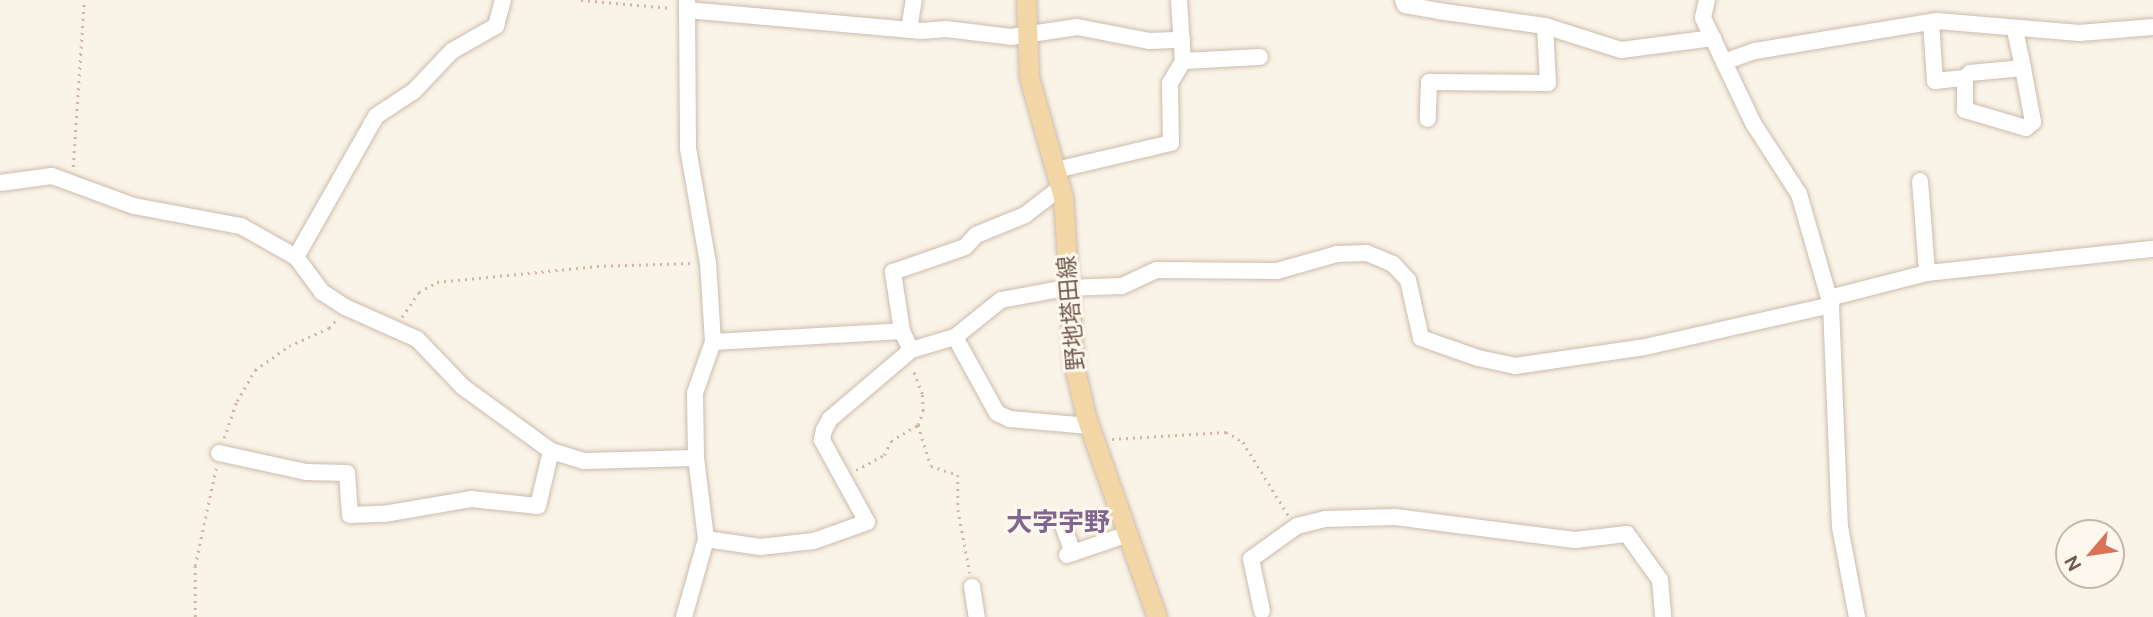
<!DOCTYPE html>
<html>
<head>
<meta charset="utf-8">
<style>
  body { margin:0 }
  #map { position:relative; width:2153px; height:617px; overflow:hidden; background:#faf3e7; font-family:"DM Sans","Noto Sans JP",sans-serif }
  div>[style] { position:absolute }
  .path>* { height:2.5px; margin-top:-1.25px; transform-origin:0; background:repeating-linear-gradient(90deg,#d2b6a4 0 2px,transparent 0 7px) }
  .roads { filter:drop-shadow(0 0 2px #cbbbae) drop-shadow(0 0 2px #cbbbae) }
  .minor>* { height:16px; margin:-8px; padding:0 8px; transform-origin:8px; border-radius:8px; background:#fff }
  .major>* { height:19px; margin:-9.5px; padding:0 9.5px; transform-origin:9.5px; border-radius:9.5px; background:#f3d6a5 }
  span { translate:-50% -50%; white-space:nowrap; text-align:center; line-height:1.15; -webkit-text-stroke:6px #fdf7ed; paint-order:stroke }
  .street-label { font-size:23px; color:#725a4e }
  .quarter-label { font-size:26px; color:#80668e; font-weight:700 }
  .north { position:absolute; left:2055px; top:519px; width:70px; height:70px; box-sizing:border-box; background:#fdf7ed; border:2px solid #c5b8ad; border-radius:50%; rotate:241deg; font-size:19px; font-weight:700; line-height:28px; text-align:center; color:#725a4e }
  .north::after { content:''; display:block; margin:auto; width:24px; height:32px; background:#d97357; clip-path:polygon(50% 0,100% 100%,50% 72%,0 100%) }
</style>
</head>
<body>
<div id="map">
  <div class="path">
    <div style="left:581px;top:0;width:91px;rotate:5deg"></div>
    <div style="left:73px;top:167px;width:167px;rotate:-86.2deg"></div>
    <div style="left:402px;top:317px;width:30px;rotate:-56deg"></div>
    <div style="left:419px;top:292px;width:21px;rotate:-29deg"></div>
    <div style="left:437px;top:282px;width:161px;rotate:-5.7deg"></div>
    <div style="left:597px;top:266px;width:96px;rotate:-1.8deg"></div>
    <div style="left:918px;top:425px;width:43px;rotate:72.4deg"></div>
    <div style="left:931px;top:466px;width:28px;rotate:18deg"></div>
    <div style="left:958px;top:475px;width:35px;rotate:90deg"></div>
    <div style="left:958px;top:510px;width:64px;rotate:79.2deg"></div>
    <div style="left:224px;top:438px;width:39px;rotate:-71deg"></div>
    <div style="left:237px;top:401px;width:36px;rotate:-60deg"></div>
    <div style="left:255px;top:370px;width:42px;rotate:-35.2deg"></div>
    <div style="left:289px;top:346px;width:44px;rotate:-24.2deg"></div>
    <div style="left:329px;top:328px;width:11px;rotate:-49deg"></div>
    <div style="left:1112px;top:439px;width:114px;rotate:-3.5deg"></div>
    <div style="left:1226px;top:432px;width:20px;rotate:30deg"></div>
    <div style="left:1243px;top:442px;width:86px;rotate:58.3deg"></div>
    <div style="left:856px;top:470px;width:32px;rotate:-28deg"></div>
    <div style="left:884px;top:455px;width:16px;rotate:-63deg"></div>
    <div style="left:891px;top:441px;width:31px;rotate:-31deg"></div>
    <div style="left:918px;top:425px;width:15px;rotate:-70deg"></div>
    <div style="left:923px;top:411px;width:17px;rotate:-93deg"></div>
    <div style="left:922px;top:394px;width:26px;rotate:-111deg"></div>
    <div style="left:195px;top:617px;width:51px;rotate:-90deg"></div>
    <div style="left:195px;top:566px;width:100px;rotate:-77.9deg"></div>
  </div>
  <div class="roads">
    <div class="minor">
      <div style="left:1403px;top:0;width:5px;rotate:68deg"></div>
      <div style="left:1405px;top:5px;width:34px;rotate:10deg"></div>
      <div style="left:1438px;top:11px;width:108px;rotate:8deg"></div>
      <div style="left:1545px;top:26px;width:57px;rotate:87deg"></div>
      <div style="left:1548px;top:83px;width:119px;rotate:-179.5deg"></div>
      <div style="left:1429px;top:82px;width:37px;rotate:92deg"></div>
      <div style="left:1707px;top:0;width:18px;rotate:103deg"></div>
      <div style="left:1703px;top:18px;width:116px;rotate:64.5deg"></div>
      <div style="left:1753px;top:123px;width:85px;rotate:57.1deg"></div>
      <div style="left:1799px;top:194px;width:116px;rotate:73.9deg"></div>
      <div style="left:1831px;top:305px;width:222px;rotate:87.7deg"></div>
      <div style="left:1840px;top:527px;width:92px;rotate:79.3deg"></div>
      <div style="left:687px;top:10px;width:236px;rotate:5.1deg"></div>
      <div style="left:922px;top:31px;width:24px;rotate:-5deg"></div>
      <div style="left:946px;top:29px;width:65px;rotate:7deg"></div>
      <div style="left:1011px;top:37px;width:67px;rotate:-8.6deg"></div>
      <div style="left:1077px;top:27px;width:73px;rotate:11deg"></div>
      <div style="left:1149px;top:41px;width:33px;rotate:-2deg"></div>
      <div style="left:1931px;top:22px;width:59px;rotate:86.1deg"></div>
      <div style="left:1935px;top:81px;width:30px;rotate:-6deg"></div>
      <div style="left:1545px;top:26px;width:80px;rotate:17.5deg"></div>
      <div style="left:1621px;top:50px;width:93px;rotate:-7.4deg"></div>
      <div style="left:909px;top:30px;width:30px;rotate:-81deg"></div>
      <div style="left:2015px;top:30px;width:39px;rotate:78deg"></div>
      <div style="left:2023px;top:68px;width:55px;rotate:79.5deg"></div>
      <div style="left:2033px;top:122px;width:9px;rotate:139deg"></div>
      <div style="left:2026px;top:128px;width:64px;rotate:-163.6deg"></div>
      <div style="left:1965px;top:110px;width:32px;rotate:-90deg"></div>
      <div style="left:1965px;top:78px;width:7px;rotate:-45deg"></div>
      <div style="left:1970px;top:73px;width:53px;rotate:-5.4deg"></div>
      <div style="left:1183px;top:61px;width:77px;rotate:-3deg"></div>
      <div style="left:1724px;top:62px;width:33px;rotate:-20deg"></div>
      <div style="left:1755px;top:51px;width:184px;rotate:-9.4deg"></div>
      <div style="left:1937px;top:21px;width:143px;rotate:4.8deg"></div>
      <div style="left:2079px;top:33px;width:74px;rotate:-4.6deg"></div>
      <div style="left:1056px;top:170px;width:118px;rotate:-13.2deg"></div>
      <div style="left:1171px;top:143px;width:60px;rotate:-91deg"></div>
      <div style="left:1170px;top:83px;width:26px;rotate:-59deg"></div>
      <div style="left:1183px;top:61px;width:61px;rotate:-93.8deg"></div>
      <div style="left:1920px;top:181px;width:92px;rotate:85.6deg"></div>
      <div style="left:0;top:183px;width:52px;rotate:-7.7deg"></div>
      <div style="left:52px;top:176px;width:87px;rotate:20.1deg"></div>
      <div style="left:134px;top:206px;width:109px;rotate:10.6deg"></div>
      <div style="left:241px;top:226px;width:63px;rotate:29.4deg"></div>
      <div style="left:296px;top:257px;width:44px;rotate:53.4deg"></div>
      <div style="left:322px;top:292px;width:27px;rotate:33deg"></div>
      <div style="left:345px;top:307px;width:79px;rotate:24deg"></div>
      <div style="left:417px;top:339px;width:66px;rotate:46.2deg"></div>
      <div style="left:463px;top:387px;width:109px;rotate:36deg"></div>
      <div style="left:551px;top:451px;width:34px;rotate:17deg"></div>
      <div style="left:584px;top:461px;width:112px;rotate:-1.5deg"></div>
      <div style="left:296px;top:257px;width:162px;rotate:-60.4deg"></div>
      <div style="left:376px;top:116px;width:45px;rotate:-33.3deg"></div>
      <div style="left:414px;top:91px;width:55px;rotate:-46.5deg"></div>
      <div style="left:452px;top:51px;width:51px;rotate:-29.6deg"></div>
      <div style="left:496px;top:26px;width:27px;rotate:-75deg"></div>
      <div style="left:1829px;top:298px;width:101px;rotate:-14.3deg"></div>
      <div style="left:1927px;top:273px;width:227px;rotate:-6.1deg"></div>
      <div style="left:902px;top:331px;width:60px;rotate:-98.7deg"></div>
      <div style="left:893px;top:272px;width:76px;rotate:-19.1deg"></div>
      <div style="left:965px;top:247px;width:16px;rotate:-47deg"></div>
      <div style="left:976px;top:235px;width:53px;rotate:-22.2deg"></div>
      <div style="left:1025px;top:215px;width:44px;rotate:-37.6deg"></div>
      <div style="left:955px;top:337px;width:87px;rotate:61.1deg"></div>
      <div style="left:997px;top:413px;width:14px;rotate:25deg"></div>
      <div style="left:1010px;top:419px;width:79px;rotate:5.1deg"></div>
      <div style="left:713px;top:342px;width:189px;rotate:-3.3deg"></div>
      <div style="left:902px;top:331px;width:21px;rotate:65deg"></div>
      <div style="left:911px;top:350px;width:46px;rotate:-16.5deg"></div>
      <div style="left:955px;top:337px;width:59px;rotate:-38.8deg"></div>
      <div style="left:1001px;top:300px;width:66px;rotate:-10.5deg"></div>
      <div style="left:1066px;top:288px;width:56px;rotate:-2deg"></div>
      <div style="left:1122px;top:286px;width:38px;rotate:-25deg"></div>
      <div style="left:1157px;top:270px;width:120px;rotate:0.5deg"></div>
      <div style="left:1277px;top:271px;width:62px;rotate:-15.8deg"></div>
      <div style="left:1337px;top:254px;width:30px;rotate:-2deg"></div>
      <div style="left:1367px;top:253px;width:28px;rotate:23deg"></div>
      <div style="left:1393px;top:264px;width:22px;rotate:47deg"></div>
      <div style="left:1408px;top:280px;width:59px;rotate:77.4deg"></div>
      <div style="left:1421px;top:338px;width:60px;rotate:19.3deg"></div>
      <div style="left:1478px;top:358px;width:38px;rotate:12deg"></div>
      <div style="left:1515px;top:366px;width:131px;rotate:-8.3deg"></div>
      <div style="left:1645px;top:347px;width:191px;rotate:-12.7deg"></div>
      <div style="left:219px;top:453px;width:89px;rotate:12.3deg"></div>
      <div style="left:306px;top:472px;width:41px;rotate:1.4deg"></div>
      <div style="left:347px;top:473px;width:42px;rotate:85.9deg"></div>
      <div style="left:350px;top:515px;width:34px;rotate:-2deg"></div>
      <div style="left:384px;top:514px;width:88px;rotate:-9.8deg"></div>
      <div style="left:471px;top:499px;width:67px;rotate:6deg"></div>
      <div style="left:538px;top:506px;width:57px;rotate:-76.7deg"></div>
      <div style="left:1061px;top:520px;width:35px;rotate:70deg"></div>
      <div style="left:706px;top:539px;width:55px;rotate:8.4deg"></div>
      <div style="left:760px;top:547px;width:54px;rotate:-6.3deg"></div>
      <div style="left:814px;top:541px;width:56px;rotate:-19.7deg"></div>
      <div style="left:867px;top:522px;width:94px;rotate:-118.8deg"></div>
      <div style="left:822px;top:440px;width:10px;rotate:-79deg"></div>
      <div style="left:824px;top:430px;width:13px;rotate:-61deg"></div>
      <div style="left:830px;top:419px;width:106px;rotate:-40.4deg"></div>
      <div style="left:1067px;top:555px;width:65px;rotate:-19deg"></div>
      <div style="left:972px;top:587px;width:30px;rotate:81deg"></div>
      <div style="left:1262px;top:611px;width:53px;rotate:-101.9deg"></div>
      <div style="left:1251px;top:559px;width:57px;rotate:-35.7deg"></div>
      <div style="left:1297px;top:526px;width:29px;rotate:-14deg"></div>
      <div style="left:1325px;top:519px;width:70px;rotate:-1.6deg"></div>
      <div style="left:1395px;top:517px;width:181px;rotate:7.3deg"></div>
      <div style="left:1575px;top:540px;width:52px;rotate:-6.6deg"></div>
      <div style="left:1627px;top:534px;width:57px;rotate:54.3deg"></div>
      <div style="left:1660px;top:580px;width:37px;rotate:85deg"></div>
      <div style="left:684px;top:617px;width:81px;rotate:-74.2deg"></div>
      <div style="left:706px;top:539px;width:82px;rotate:-97deg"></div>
      <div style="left:696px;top:458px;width:65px;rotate:-90.9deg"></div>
      <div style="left:695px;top:393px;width:54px;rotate:-70.6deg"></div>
      <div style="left:713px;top:342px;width:79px;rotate:-93.6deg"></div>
      <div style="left:708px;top:263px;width:117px;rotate:-99.9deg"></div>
      <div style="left:688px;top:148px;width:148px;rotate:-90.4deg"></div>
    </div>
    <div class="major">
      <div style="left:1026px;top:0;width:77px;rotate:87.8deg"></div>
      <div style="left:1029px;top:77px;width:125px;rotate:74.2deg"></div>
      <div style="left:1063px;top:197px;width:168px;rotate:86.3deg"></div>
      <div style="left:1074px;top:365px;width:53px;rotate:77deg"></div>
      <div style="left:1086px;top:417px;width:212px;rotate:70.5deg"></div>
    </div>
  </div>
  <div class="street-label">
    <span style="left:1071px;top:313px;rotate:-95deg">野地塔田線</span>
  </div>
  <div class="quarter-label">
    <span style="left:1058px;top:523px">大字宇野</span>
  </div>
  <div class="north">N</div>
</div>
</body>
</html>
